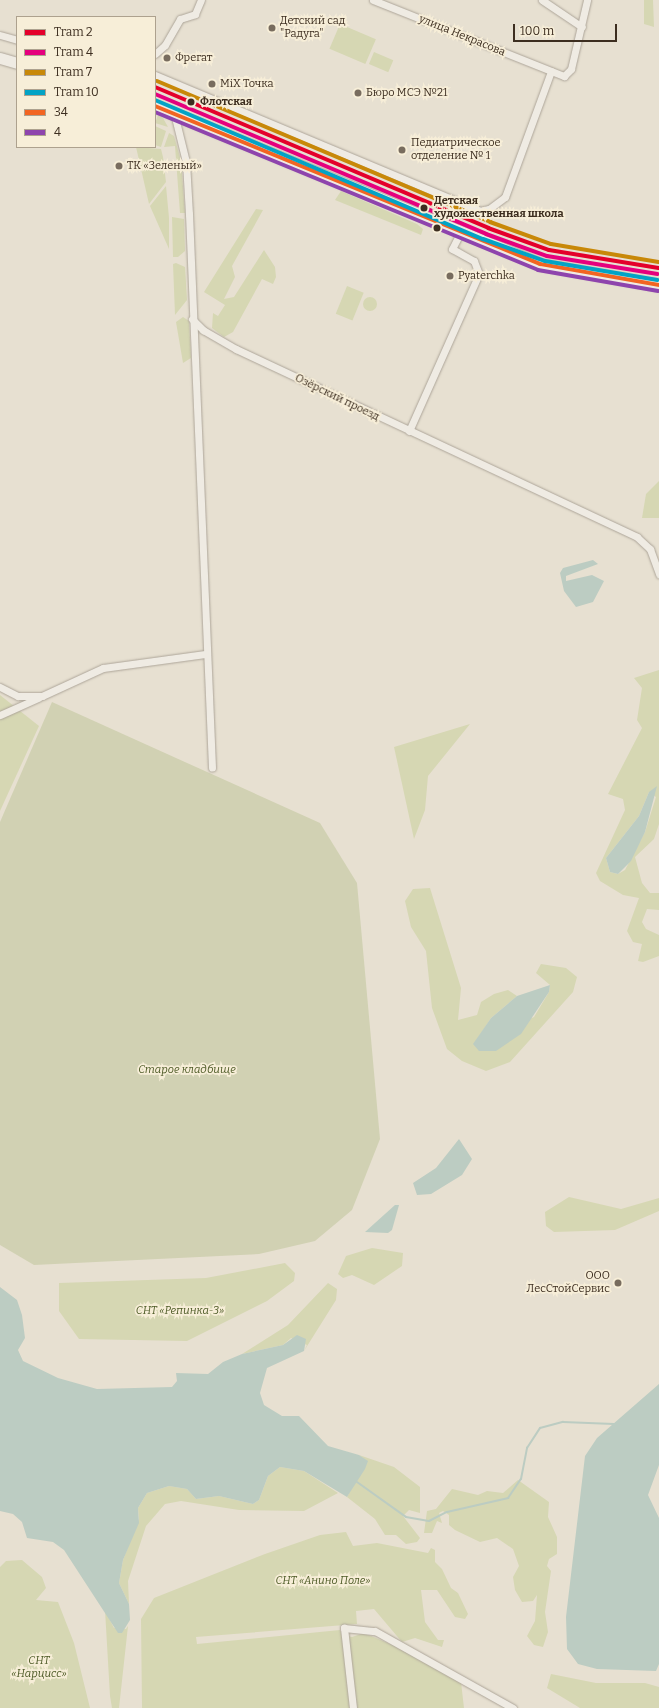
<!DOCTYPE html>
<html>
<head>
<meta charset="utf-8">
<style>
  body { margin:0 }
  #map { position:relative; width:659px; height:1708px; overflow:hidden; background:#e7e0d1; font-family:Bitter,serif }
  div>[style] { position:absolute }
  .green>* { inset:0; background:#d6d7b3; transform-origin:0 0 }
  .round { border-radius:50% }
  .cemetery>* { inset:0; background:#d1d1b3 }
  .water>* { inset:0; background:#bcccc2 }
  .stream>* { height:2px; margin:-1px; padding:0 1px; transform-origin:1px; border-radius:1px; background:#bcccc2 }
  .roads { filter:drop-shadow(0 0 1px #ada599) drop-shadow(0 0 1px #ada599) }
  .minor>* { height:7px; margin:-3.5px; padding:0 3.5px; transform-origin:3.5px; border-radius:3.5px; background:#efebe3 }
  .secondary>* { height:11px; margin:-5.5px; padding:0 5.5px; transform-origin:5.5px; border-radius:5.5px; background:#efebe3 }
  .bus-1>* { height:4px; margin:-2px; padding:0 2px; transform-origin:2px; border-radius:2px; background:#f26522 }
  .bus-2>* { height:4px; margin:-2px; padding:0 2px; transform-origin:2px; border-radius:2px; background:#8e44ad }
  .tram-1>* { height:4px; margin:-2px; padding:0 2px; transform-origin:2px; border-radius:2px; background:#e4002b }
  .tram-2>* { height:4px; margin:-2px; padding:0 2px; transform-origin:2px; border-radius:2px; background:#e5007d }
  .tram-3>* { height:4px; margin:-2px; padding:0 2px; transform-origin:2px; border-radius:2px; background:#c88808 }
  .tram-4>* { height:4px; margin:-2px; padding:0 2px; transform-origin:2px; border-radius:2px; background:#03a3c5 }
  .dots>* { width:11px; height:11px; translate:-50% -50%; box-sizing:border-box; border:2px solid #f7eed8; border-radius:50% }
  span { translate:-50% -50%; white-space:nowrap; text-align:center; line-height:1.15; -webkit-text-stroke:3.5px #f7eed8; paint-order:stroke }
  .poi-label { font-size:11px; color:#3d2e20 }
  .left { translate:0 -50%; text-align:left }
  .right { translate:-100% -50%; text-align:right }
  .street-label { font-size:11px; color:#3d2e20 }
  .stop-label { font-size:11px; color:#3d2e20; font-weight:700 }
  .park-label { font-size:11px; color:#4d5a26; font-style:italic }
  .legend { position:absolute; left:16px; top:16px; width:140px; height:132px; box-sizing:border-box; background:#f7eed8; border:1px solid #ada18e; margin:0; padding:5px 7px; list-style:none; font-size:12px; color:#3d2e20 }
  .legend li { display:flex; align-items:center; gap:8px; height:20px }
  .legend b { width:20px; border:1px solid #ada18e }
  .scale { position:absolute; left:513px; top:24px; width:104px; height:18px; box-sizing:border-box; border:2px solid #3d2e20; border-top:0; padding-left:5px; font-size:12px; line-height:14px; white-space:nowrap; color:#3d2e20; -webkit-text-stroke:3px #f7eed8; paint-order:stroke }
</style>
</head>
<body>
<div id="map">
  <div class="green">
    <div style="clip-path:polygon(644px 0,653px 0,654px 27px,644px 24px)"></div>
    <div style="left:340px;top:24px;width:39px;height:27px;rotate:23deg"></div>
    <div style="left:374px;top:52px;width:21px;height:13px;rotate:23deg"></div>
    <div style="clip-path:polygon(158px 115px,163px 118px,168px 127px,155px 123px)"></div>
    <div style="clip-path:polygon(155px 126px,166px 131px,161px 147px,155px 145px)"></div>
    <div style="clip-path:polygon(169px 133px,174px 136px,181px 161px,185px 213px,180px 213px,175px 146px,164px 147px)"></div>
    <div style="clip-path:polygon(136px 147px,161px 149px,163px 157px,166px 182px,149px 204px)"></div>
    <div style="clip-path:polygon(166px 186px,169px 218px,169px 249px,150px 206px)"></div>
    <div style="clip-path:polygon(341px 191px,417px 224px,423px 229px,421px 235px,335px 200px)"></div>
    <div style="clip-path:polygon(256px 209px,263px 210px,232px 266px,235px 277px,224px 299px,234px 297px,264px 250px,275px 267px,276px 277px,273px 284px,262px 279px,233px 332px,224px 337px,212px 328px,213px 313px,218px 316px,225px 305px,204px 292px)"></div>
    <div style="clip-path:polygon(172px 217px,184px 219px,185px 251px,178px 257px,173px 257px)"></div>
    <div style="clip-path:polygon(176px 263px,185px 267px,187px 300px,175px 315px,173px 264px)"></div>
    <div style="left:347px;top:286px;width:18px;height:30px;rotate:22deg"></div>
    <div class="round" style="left:363px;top:297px;width:14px;height:14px"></div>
    <div style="clip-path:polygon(183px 317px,189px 321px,191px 358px,183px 363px,176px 322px)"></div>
    <div style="clip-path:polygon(659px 481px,659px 518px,642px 518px,646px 494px)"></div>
    <div style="clip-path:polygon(evenodd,659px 670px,659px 824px,654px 839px,635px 857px,642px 883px,650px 893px,659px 893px,659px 910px,647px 909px,642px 922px,646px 929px,659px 935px,659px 956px,643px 962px,638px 961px,642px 944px,633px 942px,627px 931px,639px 898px,623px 895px,600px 881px,596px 873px,625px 810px,623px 799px,608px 794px,642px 728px,637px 720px,642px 688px,634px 678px,659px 670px,649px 792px,656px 797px,645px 832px,625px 870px,618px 874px,610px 872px,606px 858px,639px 816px,649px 792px)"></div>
    <div style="clip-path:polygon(0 695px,39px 726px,0 811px)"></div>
    <div style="clip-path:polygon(470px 724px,428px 776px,425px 810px,414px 839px,394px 747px)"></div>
    <div style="clip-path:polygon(430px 888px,461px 988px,458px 1020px,477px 1015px,481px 1002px,494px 994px,508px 990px,517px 996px,491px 1018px,474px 1044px,534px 1017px,549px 992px,550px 985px,536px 973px,541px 964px,566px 968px,577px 977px,573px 992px,510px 1062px,486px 1071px,462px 1061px,447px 1049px,432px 1008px,426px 951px,411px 927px,405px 901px,413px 889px)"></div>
    <div style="clip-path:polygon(569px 1197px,621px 1209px,659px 1198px,659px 1211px,615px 1230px,554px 1232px,546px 1226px,545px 1212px)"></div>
    <div style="clip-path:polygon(372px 1248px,403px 1253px,402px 1266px,374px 1285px,352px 1275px,343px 1278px,338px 1274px,346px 1256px)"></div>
    <div style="clip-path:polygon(285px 1263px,295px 1273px,294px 1281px,267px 1301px,187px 1341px,79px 1339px,59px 1311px,59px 1283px,206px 1278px)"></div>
    <div style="clip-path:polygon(328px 1283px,337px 1289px,336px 1300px,304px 1351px,307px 1345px,291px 1338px,283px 1345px,242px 1354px,288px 1325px)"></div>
    <div style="clip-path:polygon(359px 1455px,394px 1467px,420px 1487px,420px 1513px,409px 1510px,403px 1516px,420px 1538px,417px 1542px,406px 1544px,396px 1535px,385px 1535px,375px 1519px,347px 1497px,367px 1461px)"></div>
    <div style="clip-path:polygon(280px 1467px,304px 1471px,338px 1493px,304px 1511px,239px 1510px,181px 1501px,165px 1504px,146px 1526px,128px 1581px,129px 1604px,119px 1583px,123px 1560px,139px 1519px,138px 1508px,147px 1493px,169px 1486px,187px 1489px,196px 1499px,219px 1496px,253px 1504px,259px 1500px,268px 1476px)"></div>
    <div style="clip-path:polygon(518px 1480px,549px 1502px,548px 1517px,557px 1537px,557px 1554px,549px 1559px,547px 1566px,551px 1571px,545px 1612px,548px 1632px,543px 1647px,534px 1645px,527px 1636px,535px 1621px,537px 1595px,533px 1601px,522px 1602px,515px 1590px,513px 1577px,519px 1566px,513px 1549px,497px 1538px,480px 1542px,455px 1530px,449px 1525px,449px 1515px,443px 1511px,439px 1513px,442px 1523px,437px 1521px,432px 1533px,424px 1533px,427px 1511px,436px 1509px,452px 1489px,478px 1495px,487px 1491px,503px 1493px)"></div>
    <div style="clip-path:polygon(346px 1532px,353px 1546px,377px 1543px,428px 1553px,431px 1548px,435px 1550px,435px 1562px,442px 1569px,451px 1588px,458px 1593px,468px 1614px,465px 1619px,455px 1617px,437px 1590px,421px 1590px,425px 1622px,438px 1640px,444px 1640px,442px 1647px,415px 1638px,402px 1642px,374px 1609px,356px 1611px,357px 1624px,196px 1637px,197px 1644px,340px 1630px,342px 1635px,352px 1637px,364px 1633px,421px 1657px,461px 1682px,464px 1708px,142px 1708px,141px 1619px,154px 1598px,265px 1554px,320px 1535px)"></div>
    <div style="clip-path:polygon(22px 1560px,42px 1577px,46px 1588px,36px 1600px,58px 1602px,74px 1643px,90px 1708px,0 1708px,0 1567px,6px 1561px)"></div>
    <div style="clip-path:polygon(105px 1610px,114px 1628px,126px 1629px,128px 1626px,119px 1708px,112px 1708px,110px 1696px)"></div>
    <div style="clip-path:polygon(551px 1674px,596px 1683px,645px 1683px,659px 1687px,659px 1708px,580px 1708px,547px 1688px)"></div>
  </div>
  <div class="cemetery">
    <div style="clip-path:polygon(52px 702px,320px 823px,357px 883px,380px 1139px,352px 1210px,315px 1241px,259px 1254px,34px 1265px,0 1245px,0 822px)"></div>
  </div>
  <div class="water">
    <div style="clip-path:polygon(593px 560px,598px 564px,566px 576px,566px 581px,592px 575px,604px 581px,593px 602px,576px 607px,564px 591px,560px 573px,563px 568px)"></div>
    <div style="clip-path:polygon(657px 786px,645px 832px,631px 861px,618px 874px,610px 872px,606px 858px,639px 816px,649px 792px)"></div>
    <div style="clip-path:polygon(550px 985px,549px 992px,521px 1034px,496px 1051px,479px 1051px,473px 1044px,491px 1018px,517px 996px)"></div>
    <div style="clip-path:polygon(459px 1139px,472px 1159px,462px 1175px,431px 1194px,417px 1195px,413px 1183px,436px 1168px)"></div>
    <div style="clip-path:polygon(395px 1205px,399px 1205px,392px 1230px,388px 1233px,365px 1232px)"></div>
    <div style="clip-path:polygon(0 1287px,17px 1300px,22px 1315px,25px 1338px,18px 1350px,23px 1361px,58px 1378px,97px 1389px,172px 1387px,177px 1381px,176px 1373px,208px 1374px,223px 1362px,242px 1354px,283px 1345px,297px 1335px,306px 1339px,304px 1351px,267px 1368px,260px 1393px,264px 1405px,282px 1416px,299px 1416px,328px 1446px,359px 1455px,368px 1461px,365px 1469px,347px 1497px,304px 1471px,280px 1467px,268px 1476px,259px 1500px,253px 1504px,219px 1496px,196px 1499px,187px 1489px,169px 1486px,147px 1493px,138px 1508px,139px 1523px,123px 1560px,119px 1583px,129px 1604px,130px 1620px,122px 1633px,118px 1633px,64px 1550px,53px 1542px,27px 1538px,22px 1522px,13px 1514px,0 1511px)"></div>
    <div style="clip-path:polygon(659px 1384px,659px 1465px,648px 1495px,659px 1518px,659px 1664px,656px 1671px,597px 1669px,578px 1664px,567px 1649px,566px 1617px,585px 1456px,597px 1438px)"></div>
  </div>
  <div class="stream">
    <div style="left:357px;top:1482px;width:60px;rotate:35.5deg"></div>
    <div style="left:406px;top:1517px;width:23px;rotate:10deg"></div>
    <div style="left:429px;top:1521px;width:20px;rotate:-27deg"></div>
    <div style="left:447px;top:1512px;width:63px;rotate:-12.9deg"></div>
    <div style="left:508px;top:1498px;width:23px;rotate:-56deg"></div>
    <div style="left:521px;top:1479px;width:32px;rotate:-79deg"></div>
    <div style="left:527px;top:1448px;width:24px;rotate:-57deg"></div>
    <div style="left:540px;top:1428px;width:24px;rotate:-15deg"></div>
    <div style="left:563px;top:1422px;width:51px;rotate:2.2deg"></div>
  </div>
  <div class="roads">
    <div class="minor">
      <div style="left:373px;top:0;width:206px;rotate:21.7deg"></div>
      <div style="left:564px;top:76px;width:10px;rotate:-45deg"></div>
      <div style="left:571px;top:69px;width:71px;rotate:-76.9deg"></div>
      <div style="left:542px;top:0;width:48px;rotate:34deg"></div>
      <div style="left:0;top:35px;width:18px;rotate:16deg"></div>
      <div style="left:155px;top:54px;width:13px;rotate:-42deg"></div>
      <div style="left:165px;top:45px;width:30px;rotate:-60deg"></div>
      <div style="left:180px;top:19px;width:16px;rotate:-18deg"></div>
      <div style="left:195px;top:14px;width:15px;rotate:-67deg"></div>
      <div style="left:155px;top:75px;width:352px;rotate:22.7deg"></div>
      <div style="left:480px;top:211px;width:9px;rotate:-13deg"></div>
      <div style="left:489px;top:209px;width:20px;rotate:-37deg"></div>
      <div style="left:505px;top:197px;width:134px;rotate:-69.9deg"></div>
      <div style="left:174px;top:113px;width:50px;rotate:76.2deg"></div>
      <div style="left:186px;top:162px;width:52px;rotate:86.7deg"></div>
      <div style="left:189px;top:214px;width:554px;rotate:87.62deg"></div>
      <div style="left:192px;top:319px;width:16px;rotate:45deg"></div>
      <div style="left:203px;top:330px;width:38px;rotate:30deg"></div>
      <div style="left:236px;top:349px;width:443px;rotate:25.1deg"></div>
      <div style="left:637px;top:537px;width:18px;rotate:43deg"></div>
      <div style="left:650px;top:549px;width:27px;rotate:70deg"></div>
      <div style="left:409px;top:431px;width:172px;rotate:-66deg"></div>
      <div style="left:479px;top:274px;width:14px;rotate:-111deg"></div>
      <div style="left:474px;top:261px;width:25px;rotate:-151deg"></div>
      <div style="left:452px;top:249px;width:18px;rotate:-63deg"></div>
      <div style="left:0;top:687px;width:20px;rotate:27deg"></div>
      <div style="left:18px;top:696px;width:24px"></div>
      <div style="left:42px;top:696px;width:67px;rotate:-24.7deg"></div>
      <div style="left:103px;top:668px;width:103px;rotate:-7.8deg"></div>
      <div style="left:0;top:715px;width:42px;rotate:-24.1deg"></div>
      <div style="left:353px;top:1708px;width:81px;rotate:-96.4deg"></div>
      <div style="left:344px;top:1628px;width:31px;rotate:6deg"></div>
      <div style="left:375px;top:1631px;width:158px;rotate:29.2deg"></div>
    </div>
    <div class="secondary">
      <div style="left:0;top:58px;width:18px;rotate:16deg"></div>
      <div style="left:155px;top:106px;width:416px;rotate:22.3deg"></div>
      <div style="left:540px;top:264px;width:121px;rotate:10deg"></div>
    </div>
  </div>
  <div class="bus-1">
    <div style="left:155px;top:106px;width:416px;rotate:22.3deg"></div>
    <div style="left:540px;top:264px;width:121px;rotate:10deg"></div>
  </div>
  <div class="bus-2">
    <div style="left:155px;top:112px;width:414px;rotate:22.4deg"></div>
    <div style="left:538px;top:270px;width:122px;rotate:9.9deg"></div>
  </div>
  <div class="tram-1">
    <div style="left:155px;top:87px;width:362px;rotate:22.9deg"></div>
    <div style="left:488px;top:228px;width:65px;rotate:19.8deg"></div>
    <div style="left:549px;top:250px;width:111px;rotate:9.3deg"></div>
  </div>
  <div class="tram-2">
    <div style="left:155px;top:94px;width:359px;rotate:22.9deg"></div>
    <div style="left:486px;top:234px;width:65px;rotate:19.8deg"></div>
    <div style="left:547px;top:256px;width:112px;rotate:9.2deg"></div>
  </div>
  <div class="tram-3">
    <div style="left:157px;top:81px;width:362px;rotate:22.9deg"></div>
    <div style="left:490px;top:222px;width:65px;rotate:19.8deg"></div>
    <div style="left:551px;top:244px;width:109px;rotate:9.5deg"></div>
  </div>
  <div class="tram-4">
    <div style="left:155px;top:100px;width:356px;rotate:23deg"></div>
    <div style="left:483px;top:239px;width:66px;rotate:19.5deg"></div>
    <div style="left:545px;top:261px;width:114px;rotate:9.6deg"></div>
  </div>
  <div class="dots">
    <div style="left:272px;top:28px;background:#786c5e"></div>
    <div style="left:167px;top:58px;background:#786c5e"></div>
    <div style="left:212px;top:84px;background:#786c5e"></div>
    <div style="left:358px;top:93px;background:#786c5e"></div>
    <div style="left:191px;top:102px;background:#3d2e20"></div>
    <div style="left:402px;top:150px;background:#786c5e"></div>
    <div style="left:119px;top:166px;background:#786c5e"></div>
    <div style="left:424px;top:208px;background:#3d2e20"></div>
    <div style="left:437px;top:228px;background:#3d2e20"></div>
    <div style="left:450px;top:276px;background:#786c5e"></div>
    <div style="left:618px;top:1283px;background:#786c5e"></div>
  </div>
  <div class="poi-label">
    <span class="left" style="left:280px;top:28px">Детский сад<br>"Радуга"</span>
    <span class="left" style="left:175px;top:58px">Фрегат</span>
    <span class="left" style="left:220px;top:84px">MiX Точка</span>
    <span class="left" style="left:366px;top:93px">Бюро МСЭ №21</span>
    <span class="left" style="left:411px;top:150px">Педиатрическое<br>отделение № 1</span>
    <span class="left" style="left:127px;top:166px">ТК «Зеленый»</span>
    <span class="left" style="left:458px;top:276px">Pyaterchka</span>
    <span class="right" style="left:610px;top:1283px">ООО<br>ЛесСтойСервис</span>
  </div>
  <div class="street-label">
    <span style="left:462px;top:36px;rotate:22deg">улица Некрасова</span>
    <span style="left:337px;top:398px;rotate:26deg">Озёрский проезд</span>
  </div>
  <div class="stop-label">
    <span class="left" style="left:200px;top:102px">Флотская</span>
    <span class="left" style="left:434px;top:208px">Детская<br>художественная школа</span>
  </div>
  <div class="park-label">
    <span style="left:187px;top:1070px">Старое кладбище</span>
    <span style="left:180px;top:1311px">СНТ «Репинка-3»</span>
    <span style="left:323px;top:1581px">СНТ «Анино Поле»</span>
    <span style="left:39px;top:1668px">СНТ<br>«Нарцисс»</span>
  </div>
  <ul class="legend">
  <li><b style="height:5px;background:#e4002b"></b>Tram 2</li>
  <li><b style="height:5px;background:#e5007d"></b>Tram 4</li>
  <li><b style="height:5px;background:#c88808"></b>Tram 7</li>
  <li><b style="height:5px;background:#03a3c5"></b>Tram 10</li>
  <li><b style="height:5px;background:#f26522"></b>34</li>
  <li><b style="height:5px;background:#8e44ad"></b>4</li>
  </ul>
  <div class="scale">100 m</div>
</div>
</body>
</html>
